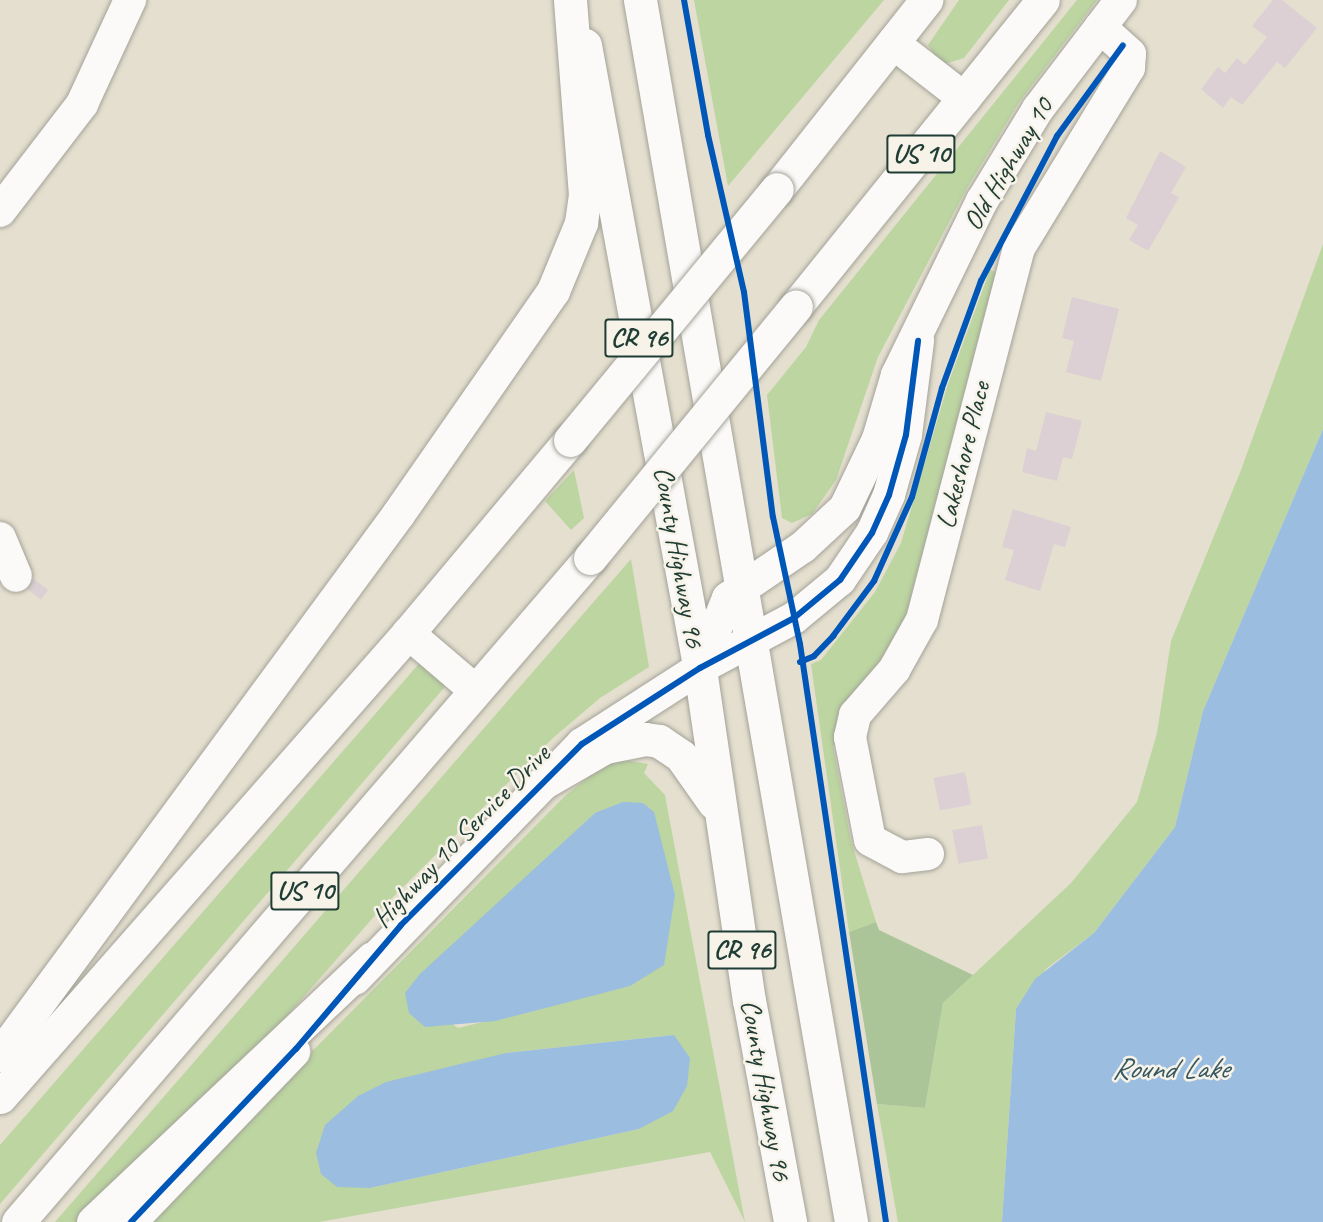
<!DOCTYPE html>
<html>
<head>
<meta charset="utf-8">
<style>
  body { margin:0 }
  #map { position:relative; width:1323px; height:1222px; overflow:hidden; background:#e5dfcf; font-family:Caveat,sans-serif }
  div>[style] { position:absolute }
  .green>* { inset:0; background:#bcd5a1 }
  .forest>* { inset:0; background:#abc599 }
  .water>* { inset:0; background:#9bbde0 }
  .building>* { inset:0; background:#dcd0d4; transform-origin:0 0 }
  .roads { filter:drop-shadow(0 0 2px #a3a399) drop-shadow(0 0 2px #a3a399) }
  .minor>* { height:32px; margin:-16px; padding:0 16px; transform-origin:16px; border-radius:16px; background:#fbfaf8 }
  .major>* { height:33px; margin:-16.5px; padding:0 16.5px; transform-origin:16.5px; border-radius:16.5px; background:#fbfaf8 }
  .highway>* { height:33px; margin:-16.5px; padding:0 16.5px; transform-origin:16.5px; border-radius:16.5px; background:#fbfaf8 }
  .bridges { filter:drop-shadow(0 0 2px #a3a399) drop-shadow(0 0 2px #a3a399) }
  .highway-bridge>* { height:33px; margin:-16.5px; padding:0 16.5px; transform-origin:16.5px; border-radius:16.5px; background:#fbfaf8 }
  .cycleway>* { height:6px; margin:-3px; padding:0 3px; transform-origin:3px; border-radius:3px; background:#0057b8 }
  span { translate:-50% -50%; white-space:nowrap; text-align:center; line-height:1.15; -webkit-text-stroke:5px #f7f3e8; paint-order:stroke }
  .shield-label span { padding:2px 4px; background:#f7f3e8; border:2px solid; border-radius:4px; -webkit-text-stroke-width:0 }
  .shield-label { font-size:27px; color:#1f3d34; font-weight:700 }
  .street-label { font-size:28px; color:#1f3d34 }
  .water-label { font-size:30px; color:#365961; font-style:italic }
</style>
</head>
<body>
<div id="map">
  <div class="green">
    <div style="clip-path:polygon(694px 0,884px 0,728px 186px)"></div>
    <div style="clip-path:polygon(959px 0,1009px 0,964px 58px,941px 65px,928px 45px)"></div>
    <div style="clip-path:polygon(1077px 0,1097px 0,1020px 101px,967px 188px,878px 357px,836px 480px,812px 514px,792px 523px,782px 518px,767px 395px,806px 347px,819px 320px)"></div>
    <div style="clip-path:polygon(1323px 244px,1323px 429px,1203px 711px,1175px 827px,1094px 933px,1047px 968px,1016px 1009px,1002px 1222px,898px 1222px,877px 1104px,925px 1108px,943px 1003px,1071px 883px,1137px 802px,1157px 733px,1171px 641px,1241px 470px)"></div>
    <div style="clip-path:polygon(990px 270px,996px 272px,906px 616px,896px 643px,837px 716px,837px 745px,833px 746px,851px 841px,876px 922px,849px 932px,811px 664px,821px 660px,875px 592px,901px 543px,948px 384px)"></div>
    <div style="clip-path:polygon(574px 470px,584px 518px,571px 530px,545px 501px)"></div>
    <div style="clip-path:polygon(631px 559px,649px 667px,600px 698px,553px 738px,378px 912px,286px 1017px,77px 1222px,55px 1222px)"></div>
    <div style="clip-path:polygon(423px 659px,449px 682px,0 1204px,0 1145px)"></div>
    <div style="clip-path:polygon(evenodd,624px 760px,648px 764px,644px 773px,665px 795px,745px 1222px,710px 1152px,319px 1222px,143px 1222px,566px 795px,600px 768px,624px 760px,595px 813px,630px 986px,458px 1028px,405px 993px,595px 813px,624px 760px,674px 1035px,639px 1129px,370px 1188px,506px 1053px,674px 1035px)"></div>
  </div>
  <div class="forest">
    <div style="clip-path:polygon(876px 922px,879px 930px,973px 975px,943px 1003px,925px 1108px,877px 1104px,849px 932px)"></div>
  </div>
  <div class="water">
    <div style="clip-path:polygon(1323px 429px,1323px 1222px,1002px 1222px,1016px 1009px,1035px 979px,1094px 933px,1175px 827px,1203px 711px)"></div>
    <div style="clip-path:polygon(623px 802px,643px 803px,654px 812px,675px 895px,664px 965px,630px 986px,495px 1021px,425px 1027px,409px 1013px,405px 993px,420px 974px,595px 813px)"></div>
    <div style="clip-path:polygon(674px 1035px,690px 1058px,687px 1086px,673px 1111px,639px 1129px,370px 1188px,337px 1187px,321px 1174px,316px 1153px,325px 1125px,358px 1096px,386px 1082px,506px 1053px)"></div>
  </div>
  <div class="building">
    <div style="clip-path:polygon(1273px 0,1282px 0,1317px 28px,1285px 68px,1277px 62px,1242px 105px,1231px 97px,1223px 108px,1201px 89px,1218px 67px,1225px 73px,1237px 58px,1245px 65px,1267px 37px,1252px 26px)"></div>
    <div style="clip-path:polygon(1160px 151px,1186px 167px,1171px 193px,1179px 197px,1148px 251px,1129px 240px,1138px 225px,1126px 218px)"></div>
    <div style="clip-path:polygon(1072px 297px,1119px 309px,1101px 381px,1066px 372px,1074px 341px,1062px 338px)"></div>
    <div style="clip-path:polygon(1046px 412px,1082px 421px,1072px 459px,1063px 457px,1057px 481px,1022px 472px,1027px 448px,1036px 451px)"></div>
    <div style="clip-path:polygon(1013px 509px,1071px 527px,1065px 547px,1054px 544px,1040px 591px,1005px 580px,1014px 550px,1002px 547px)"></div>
    <div style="left:34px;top:579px;width:18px;height:12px;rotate:38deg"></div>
    <div style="left:965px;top:772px;width:33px;height:32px;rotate:79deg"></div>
    <div style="left:982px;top:825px;width:34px;height:30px;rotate:80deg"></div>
  </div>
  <div class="roads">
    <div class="minor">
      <div style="left:893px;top:43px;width:91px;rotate:37.9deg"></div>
      <div style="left:0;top:211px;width:135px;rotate:-52.5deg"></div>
      <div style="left:82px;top:104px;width:115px;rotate:-65.2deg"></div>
      <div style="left:0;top:538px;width:41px;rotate:67.2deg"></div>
      <div style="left:408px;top:633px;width:89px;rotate:40.5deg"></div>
      <div style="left:700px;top:668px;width:75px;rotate:-68.2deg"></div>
      <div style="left:728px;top:598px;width:91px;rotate:-34.2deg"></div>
      <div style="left:803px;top:547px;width:57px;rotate:-42.9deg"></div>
      <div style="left:845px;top:508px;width:76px;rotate:-64.4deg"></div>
      <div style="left:878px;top:439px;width:67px;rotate:-73.5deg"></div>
      <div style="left:897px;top:375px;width:194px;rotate:-64deg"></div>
      <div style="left:982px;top:201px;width:108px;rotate:-58.7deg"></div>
      <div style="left:1038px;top:109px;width:137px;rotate:-52.7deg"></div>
      <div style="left:928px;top:854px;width:26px;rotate:173deg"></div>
      <div style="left:902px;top:857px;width:36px;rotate:-152deg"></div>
      <div style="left:870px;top:840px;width:105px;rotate:-101deg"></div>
      <div style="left:850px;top:737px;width:23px;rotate:-77deg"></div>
      <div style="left:855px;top:715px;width:60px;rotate:-49.1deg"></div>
      <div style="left:894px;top:670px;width:57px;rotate:-60.8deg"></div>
      <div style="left:922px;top:620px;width:384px;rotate:-75.4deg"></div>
      <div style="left:1019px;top:248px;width:211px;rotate:-58.6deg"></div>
      <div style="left:1129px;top:68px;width:14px;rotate:-86deg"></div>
      <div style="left:1130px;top:54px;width:40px;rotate:-138deg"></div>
      <div style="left:355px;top:979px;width:327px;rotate:-46deg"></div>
      <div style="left:582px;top:744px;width:140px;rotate:-32.8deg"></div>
      <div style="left:700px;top:668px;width:106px;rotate:-28deg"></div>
      <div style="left:794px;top:618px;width:60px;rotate:-39.6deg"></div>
      <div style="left:840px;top:580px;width:57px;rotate:-55.8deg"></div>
      <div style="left:872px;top:533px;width:42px;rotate:-65.9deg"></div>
      <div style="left:889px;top:495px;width:62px;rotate:-74.2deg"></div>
      <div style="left:906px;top:435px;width:95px;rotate:-82.7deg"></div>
      <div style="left:131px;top:1222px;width:236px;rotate:-46.2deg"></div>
    </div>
    <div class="major">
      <div style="left:640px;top:0;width:1240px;rotate:80.2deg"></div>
      <div style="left:585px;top:45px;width:642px;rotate:79.58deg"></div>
      <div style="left:701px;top:676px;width:328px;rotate:81.6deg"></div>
      <div style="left:749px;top:1000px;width:226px;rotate:79.5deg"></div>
      <div style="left:541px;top:784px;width:74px;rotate:-30deg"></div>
      <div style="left:605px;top:747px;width:41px;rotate:-11.3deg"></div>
      <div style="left:645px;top:739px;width:14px;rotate:8deg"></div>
      <div style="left:659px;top:741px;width:27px;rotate:34deg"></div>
      <div style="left:681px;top:756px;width:57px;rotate:54.9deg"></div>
    </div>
    <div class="highway">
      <div style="left:777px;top:189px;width:241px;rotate:-51.7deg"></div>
      <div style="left:796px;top:306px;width:393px;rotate:-51.1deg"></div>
      <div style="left:0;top:1055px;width:672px;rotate:-53.66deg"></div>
      <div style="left:398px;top:514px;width:272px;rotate:-55.2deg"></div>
      <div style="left:553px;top:291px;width:74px;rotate:-67.6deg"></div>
      <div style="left:581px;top:223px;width:28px;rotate:-82deg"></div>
      <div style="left:585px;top:195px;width:196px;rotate:-94.4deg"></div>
      <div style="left:0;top:1097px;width:618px;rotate:-48.67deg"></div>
      <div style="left:408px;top:633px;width:252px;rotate:-50deg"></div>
      <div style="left:18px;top:1222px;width:876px;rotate:-49.26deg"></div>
      <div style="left:93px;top:1222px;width:384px;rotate:-43.4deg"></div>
    </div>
  </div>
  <div class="bridges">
    <div class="highway-bridge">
      <div style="left:570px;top:440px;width:325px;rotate:-50.5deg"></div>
      <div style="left:590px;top:558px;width:325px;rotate:-50.7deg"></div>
    </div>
  </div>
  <div class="cycleway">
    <div style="left:684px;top:0;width:137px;rotate:79.9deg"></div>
    <div style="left:708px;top:135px;width:161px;rotate:77.1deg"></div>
    <div style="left:744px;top:292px;width:227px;rotate:82.7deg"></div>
    <div style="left:773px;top:517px;width:130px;rotate:78deg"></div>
    <div style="left:800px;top:644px;width:584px;rotate:81.54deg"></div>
    <div style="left:800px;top:662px;width:15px;rotate:-23deg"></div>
    <div style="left:814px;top:656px;width:28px;rotate:-46deg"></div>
    <div style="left:833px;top:636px;width:69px;rotate:-53.3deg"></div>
    <div style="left:874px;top:581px;width:92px;rotate:-65.7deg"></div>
    <div style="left:912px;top:497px;width:113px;rotate:-74.6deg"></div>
    <div style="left:942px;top:388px;width:114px;rotate:-70deg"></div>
    <div style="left:981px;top:281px;width:164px;rotate:-62.3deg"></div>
    <div style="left:1057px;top:136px;width:112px;rotate:-54deg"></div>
    <div style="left:131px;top:1222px;width:239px;rotate:-46.4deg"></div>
    <div style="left:296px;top:1049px;width:162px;rotate:-49.7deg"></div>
    <div style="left:401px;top:925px;width:256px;rotate:-45deg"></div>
    <div style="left:582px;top:744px;width:140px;rotate:-32.8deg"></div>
    <div style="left:700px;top:668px;width:106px;rotate:-28deg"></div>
    <div style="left:794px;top:618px;width:60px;rotate:-39.6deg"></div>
    <div style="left:840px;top:580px;width:57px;rotate:-55.8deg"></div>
    <div style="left:872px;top:533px;width:42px;rotate:-65.9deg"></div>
    <div style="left:889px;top:495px;width:62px;rotate:-74.2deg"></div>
    <div style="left:906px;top:435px;width:95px;rotate:-82.7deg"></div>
  </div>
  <div class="shield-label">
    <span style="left:921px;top:154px">US 10</span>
    <span style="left:639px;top:338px">CR 96</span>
    <span style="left:305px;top:891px">US 10</span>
    <span style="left:742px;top:950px">CR 96</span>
  </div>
  <div class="street-label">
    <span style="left:1008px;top:164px;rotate:-59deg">Old Highway 10</span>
    <span style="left:963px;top:455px;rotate:-76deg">Lakeshore Place</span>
    <span style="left:679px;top:557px;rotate:80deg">County Highway 96</span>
    <span style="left:461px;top:836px;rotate:-46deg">Highway 10 Service Drive</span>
    <span style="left:766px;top:1090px;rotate:80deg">County Highway 96</span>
  </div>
  <div class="water-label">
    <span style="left:1170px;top:1068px">Round Lake</span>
  </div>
</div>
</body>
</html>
